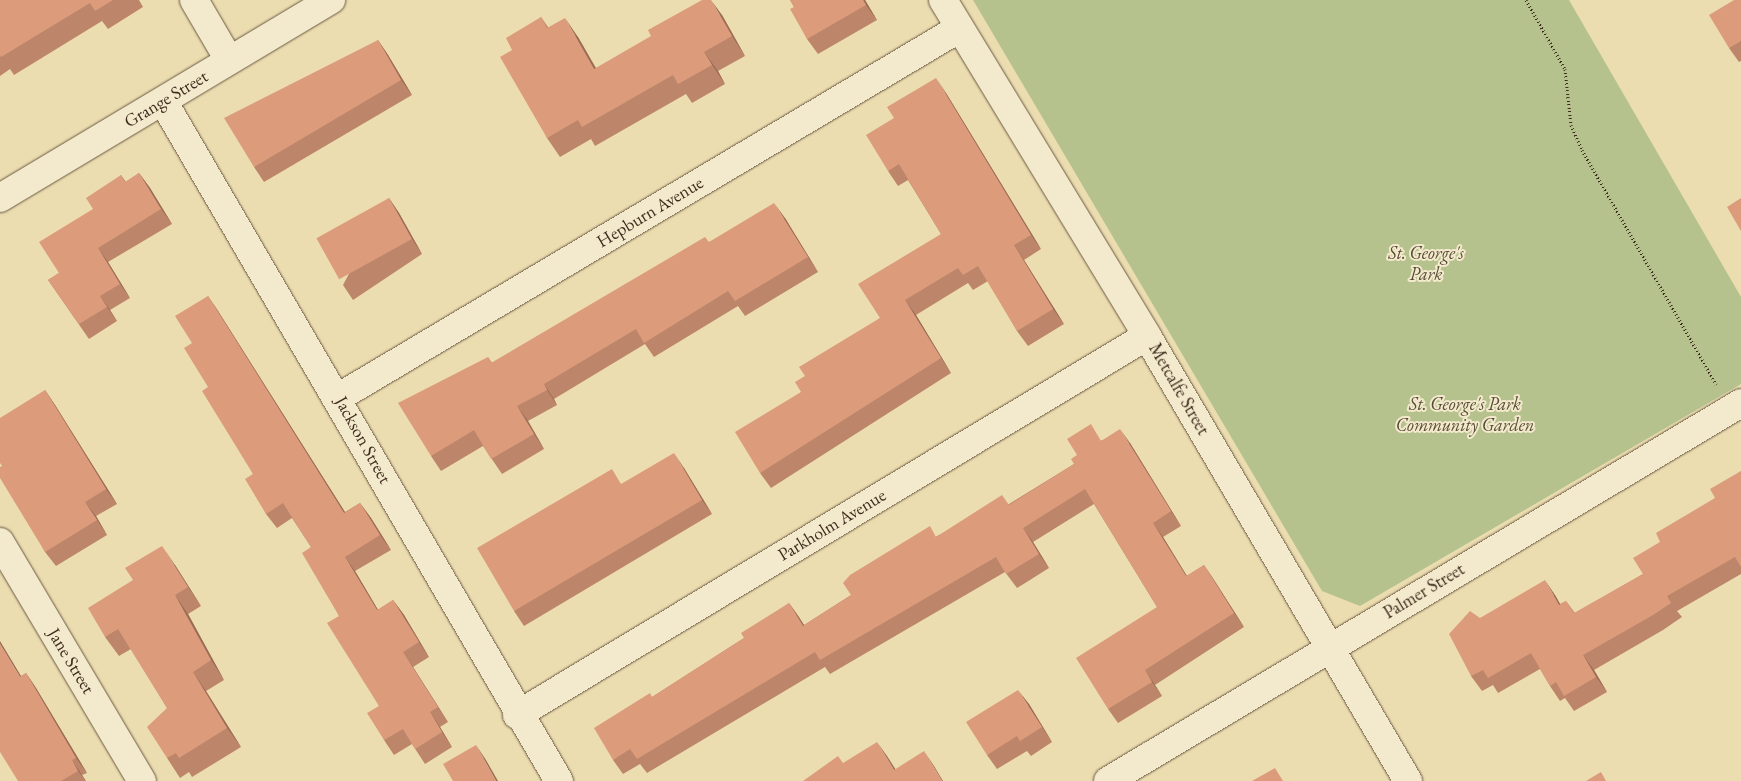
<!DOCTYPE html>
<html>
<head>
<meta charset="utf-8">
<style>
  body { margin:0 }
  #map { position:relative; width:1741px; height:781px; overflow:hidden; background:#ecddb0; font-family:"EB Garamond",serif }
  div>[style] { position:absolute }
  .green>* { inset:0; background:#b6c28d }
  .path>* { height:3px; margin-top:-1.5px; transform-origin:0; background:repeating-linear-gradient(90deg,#3e2d1e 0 1px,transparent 0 3.5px) }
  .roads { filter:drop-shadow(0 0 1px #6a5942) drop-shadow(0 0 1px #6a5942) }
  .minor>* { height:28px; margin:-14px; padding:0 14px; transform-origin:14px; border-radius:14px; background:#f3e9cc }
  .wall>* { inset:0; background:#bd866b }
  .shaded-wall>* { inset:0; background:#9a6d57 }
  .building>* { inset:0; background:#dc9c7c; transform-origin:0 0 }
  span { translate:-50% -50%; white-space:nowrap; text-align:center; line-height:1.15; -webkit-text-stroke:4px #f3e9cc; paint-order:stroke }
  .street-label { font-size:18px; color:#3e2d1e }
  .park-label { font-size:18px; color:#564b34; font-style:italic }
</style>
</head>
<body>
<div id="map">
  <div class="green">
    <div style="clip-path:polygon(973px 0,1569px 0,1741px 297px,1741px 384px,1360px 606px,1322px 591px)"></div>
  </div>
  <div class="path">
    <div style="left:1526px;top:0;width:79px;rotate:60.5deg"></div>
    <div style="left:1565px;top:69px;width:56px;rotate:83.9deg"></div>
    <div style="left:1571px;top:125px;width:27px;rotate:66deg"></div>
    <div style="left:1582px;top:150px;width:270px;rotate:60.2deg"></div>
  </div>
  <div class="roads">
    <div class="minor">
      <div style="left:194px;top:0;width:69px;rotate:59.7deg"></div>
      <div style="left:943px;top:0;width:393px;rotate:58.7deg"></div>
      <div style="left:1147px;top:336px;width:516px;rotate:59.61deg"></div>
      <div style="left:163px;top:101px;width:787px;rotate:59.79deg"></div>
      <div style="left:0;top:198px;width:386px;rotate:-30.9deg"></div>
      <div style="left:339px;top:397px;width:722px;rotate:-30.72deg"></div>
      <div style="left:0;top:542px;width:278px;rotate:59.3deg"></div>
      <div style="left:517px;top:715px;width:735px;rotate:-31.03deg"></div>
      <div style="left:1108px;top:781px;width:737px;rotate:-30.84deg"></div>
    </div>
  </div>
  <div class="wall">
    <div style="clip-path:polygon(0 0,139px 0,143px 7px,108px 29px,102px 21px,14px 75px,10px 69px,0 76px)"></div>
    <div style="clip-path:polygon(790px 0,865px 0,877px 20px,818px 54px,807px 39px,794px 7px)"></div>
    <div style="clip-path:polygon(1741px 0,1741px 61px,1739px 62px,1729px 48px)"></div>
    <div style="clip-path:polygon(722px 15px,745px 56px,718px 71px,725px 84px,692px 103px,686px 94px,595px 146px,591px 139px,560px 157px,547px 138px,512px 50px,541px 17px,548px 27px,578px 37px,596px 68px)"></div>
    <div style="clip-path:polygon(378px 40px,388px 55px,412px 95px,264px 182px,254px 167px)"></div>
    <div style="clip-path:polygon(946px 93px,1041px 249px,1024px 260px,1064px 324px,1028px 346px,1017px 331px,988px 281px,973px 290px,968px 283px,916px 315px,951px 373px,771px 488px,760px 473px,801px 392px,805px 376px,880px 318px,941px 234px,908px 180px,898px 186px,888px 171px)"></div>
    <div style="clip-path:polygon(139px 173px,150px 188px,172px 224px,108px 262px,130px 298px,110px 310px,117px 321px,89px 339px,48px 280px,59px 273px,93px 209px,121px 175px,126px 182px)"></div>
    <div style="clip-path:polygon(389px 198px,399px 213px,422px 254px,353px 300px,343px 285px)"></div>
    <div style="clip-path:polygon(785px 218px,818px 272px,745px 316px,738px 306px,654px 357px,645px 344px,554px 399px,557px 405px,528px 421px,544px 449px,502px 474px,483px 446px,441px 471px,431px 456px,488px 357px,492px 363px,709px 242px)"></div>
    <div style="clip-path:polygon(208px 296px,218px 311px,345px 512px,360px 503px,371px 518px,391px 550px,355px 571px,378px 610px,393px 600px,404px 615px,429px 657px,413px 667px,448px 722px,440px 727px,452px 747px,425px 764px,412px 744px,394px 755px,384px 740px,379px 706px,339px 616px,311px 547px,292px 518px,277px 528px,266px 514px,253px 474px,192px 343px)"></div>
    <div style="clip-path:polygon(45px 390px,55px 405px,117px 504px,96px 516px,107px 535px,56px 566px,45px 552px,2px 466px)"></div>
    <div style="clip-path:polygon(1102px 440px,1130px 443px,1181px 526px,1163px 537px,1187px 576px,1204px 565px,1214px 580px,1244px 627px,1155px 685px,1162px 696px,1118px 723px,1108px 709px,1157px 607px,1094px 504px,1033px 542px,1049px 568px,1017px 588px,1005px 572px,830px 674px,825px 667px,647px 773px,640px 764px,623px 774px,613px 760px,652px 697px,744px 638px,789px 603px,804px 625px,851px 595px,937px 536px,1009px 504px,1074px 464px)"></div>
    <div style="clip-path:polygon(684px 468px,712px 514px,524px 626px,514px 611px,622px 484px)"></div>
    <div style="clip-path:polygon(1741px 471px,1741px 574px,1677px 611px,1682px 617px,1663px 630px,1594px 670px,1607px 692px,1574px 711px,1565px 698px,1560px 701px,1550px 686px,1540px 669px,1498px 693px,1493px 685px,1482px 691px,1471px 676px,1480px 618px,1555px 595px,1560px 604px,1566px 601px,1575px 613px,1643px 574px,1660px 542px,1715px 498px)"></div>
    <div style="clip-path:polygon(175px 565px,201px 606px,188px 614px,224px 680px,206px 691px,241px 747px,192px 777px,189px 772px,180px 778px,167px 758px,167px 708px,131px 649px,119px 656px,105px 637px,133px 580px)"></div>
    <div style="clip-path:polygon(26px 673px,36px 688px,87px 773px,82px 775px,86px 781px,18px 781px,21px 676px)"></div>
    <div style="clip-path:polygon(1029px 704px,1052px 742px,1031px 756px,1027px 751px,997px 769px,987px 755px)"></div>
  </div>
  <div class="shaded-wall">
    <div style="clip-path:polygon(711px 0,722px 15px,745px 56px,732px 36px)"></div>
    <div style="clip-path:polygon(863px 0,865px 0,877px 20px,866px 5px)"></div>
    <div style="clip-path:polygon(565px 18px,578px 37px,607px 88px,594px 69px)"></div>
    <div style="clip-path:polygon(378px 40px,388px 55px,412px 95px,401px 80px)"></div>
    <div style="clip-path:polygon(704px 52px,718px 71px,725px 84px,712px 65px)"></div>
    <div style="clip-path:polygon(936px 78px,946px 93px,1041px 249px,1031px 235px)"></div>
    <div style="clip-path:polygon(139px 173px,150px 188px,172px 224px,161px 209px)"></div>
    <div style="clip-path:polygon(389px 198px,399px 213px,422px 254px,412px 239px)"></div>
    <div style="clip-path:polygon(774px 203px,785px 218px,818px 272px,808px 257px)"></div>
    <div style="clip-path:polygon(1014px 245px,1024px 260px,1064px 324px,1053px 309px)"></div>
    <div style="clip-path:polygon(98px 248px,108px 262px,130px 298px,120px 284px)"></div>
    <div style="clip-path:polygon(100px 296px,110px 310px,117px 321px,107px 307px)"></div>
    <div style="clip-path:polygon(208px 296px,218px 311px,355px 528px,344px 513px)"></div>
    <div style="clip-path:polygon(905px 300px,916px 315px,951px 373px,941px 358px)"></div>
    <div style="clip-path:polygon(544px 384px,554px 399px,557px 405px,547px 390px)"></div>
    <div style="clip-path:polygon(45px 390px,55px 405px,117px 504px,106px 489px)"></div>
    <div style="clip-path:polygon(517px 406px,528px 421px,544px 449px,534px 434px)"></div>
    <div style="clip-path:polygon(1120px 429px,1130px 443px,1181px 526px,1171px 511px)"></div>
    <div style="clip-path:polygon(674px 453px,684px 468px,712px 514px,702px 500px)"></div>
    <div style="clip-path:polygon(85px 502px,96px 516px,107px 535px)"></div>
    <div style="clip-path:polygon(360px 503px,371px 518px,391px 550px,380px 535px)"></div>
    <div style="clip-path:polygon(1153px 523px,1163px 537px,1196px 591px,1186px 576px)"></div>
    <div style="clip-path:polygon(1023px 528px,1033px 542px,1049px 568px,1039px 554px)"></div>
    <div style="clip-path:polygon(162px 546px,175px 565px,201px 606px,188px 587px)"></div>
    <div style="clip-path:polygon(345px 557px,355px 571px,387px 625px,377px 610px)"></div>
    <div style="clip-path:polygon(1204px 565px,1214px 580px,1244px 627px,1234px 613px)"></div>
    <div style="clip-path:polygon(1545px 580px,1555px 595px,1569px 620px,1559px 605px)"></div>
    <div style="clip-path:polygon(175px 595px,188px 614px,224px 680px,211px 660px)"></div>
    <div style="clip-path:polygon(393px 600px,404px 615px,429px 657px,419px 642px)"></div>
    <div style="clip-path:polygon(789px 603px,799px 617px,813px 640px,803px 626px)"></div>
    <div style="clip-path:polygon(0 641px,30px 691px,20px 677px,0 644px)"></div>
    <div style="clip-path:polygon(403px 652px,413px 667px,448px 722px,438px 707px)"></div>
    <div style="clip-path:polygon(1583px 655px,1594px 670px,1607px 692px,1596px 677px)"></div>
    <div style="clip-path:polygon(1145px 670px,1155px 685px,1162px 696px,1152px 682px)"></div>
    <div style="clip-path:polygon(193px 672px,206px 691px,241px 747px,227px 728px)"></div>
    <div style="clip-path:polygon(26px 673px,36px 688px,87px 773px,76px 758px)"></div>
    <div style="clip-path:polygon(1018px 690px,1029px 704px,1052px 742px,1042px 727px)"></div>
    <div style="clip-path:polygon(430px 712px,440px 727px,452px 747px,442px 732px)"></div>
    <div style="clip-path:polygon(877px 742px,887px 756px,903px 781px,894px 770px)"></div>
    <div style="clip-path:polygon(476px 745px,486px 760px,498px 781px,496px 781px)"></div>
    <div style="clip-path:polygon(924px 751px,934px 766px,943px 781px,942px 781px)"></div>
    <div style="clip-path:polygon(72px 760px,86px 781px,78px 771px)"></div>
  </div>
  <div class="building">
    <div style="clip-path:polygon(0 0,113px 0,95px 11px,90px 3px,1px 57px,0 55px)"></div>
    <div style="clip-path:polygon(702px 0,711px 0,732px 36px,704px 52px,712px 65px,678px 84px,673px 75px,582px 127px,578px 120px,547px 138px,500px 57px,512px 50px,506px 38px,541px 17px,547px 28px,565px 18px,594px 69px,651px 36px,648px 30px)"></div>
    <div style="clip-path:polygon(790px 0,863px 0,866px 5px,807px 39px,790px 9px,794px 7px)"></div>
    <div style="clip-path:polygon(1734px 0,1741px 0,1741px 41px,1729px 48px,1709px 15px)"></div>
    <div style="clip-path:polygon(378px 40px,401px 80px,254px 167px,224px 118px)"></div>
    <div style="clip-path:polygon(936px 78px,1031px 235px,1014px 245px,1053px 309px,1017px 331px,978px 266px,963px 275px,958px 268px,905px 300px,941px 358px,760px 473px,735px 432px,801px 392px,795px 382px,805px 376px,799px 367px,880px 318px,858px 284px,941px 234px,899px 164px,888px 171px,866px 135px,894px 118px,887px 107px)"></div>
    <div style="clip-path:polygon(139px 173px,161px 209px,98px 248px,120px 284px,100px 296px,107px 307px,79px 324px,48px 280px,59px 273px,39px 242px,93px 209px,86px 198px,121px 175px,125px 182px)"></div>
    <div style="left:389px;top:198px;width:47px;height:83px;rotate:61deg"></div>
    <div style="clip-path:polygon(1741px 198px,1741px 231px,1727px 207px)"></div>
    <div style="clip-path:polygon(774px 203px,808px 257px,735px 301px,728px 291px,644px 343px,636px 329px,544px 384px,547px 390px,517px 406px,534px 434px,491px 459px,474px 430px,431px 456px,398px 403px,488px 357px,491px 363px,705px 237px,709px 242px)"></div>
    <div style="clip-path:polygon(208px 296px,344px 513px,360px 503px,380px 535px,345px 557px,377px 610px,393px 600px,419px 642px,403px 652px,438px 707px,430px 712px,442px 732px,415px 749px,403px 729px,384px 740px,367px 713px,379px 706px,327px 623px,339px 616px,302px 553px,311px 547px,283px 503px,266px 514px,245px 479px,253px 474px,202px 391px,208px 387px,184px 348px,192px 343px,175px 316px)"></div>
    <div style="clip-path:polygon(45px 390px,106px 489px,85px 502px,97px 520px,45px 552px,0 478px,0 467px,2px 466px,0 463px,0 418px)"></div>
    <div style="clip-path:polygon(1091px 424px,1101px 441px,1120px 429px,1171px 511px,1153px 523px,1186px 576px,1204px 565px,1234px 613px,1145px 670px,1152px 682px,1108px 709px,1076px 658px,1157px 607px,1085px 489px,1023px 528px,1039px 554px,1006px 574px,996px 557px,820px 660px,815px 652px,637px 759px,630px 749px,613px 760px,594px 728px,650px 693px,652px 697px,744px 638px,741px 633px,789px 603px,803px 626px,851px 595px,843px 583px,850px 575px,930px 526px,936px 537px,1002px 495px,1009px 505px,1074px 464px,1071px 459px,1077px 455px,1067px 439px)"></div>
    <div style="clip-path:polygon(674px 453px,702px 500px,514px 611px,477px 548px,612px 469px,621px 484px)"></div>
    <div style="clip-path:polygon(1741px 471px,1741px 567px,1735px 557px,1667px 596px,1671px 603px,1653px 615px,1583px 655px,1596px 677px,1564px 696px,1556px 682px,1550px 686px,1531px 653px,1488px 678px,1483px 670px,1471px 676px,1449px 634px,1470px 611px,1480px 618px,1545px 580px,1559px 605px,1566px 601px,1574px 613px,1643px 574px,1633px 558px,1660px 542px,1656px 533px,1715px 498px,1710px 489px)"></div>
    <div style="clip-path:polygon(162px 546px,188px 587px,175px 595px,211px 660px,193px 672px,227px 728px,179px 758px,176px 753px,167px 758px,147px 727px,167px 708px,118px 629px,105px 637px,88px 608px,133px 580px,125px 568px)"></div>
    <div style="clip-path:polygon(0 644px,20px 677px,26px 673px,76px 758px,72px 760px,78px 771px,61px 781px,18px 781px,0 752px)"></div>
    <div style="clip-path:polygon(1018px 690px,1042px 727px,1020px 741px,1017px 736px,987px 755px,966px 722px)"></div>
    <div style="clip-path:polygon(877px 742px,894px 770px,924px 751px,942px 781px,803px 781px,838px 756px,843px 763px)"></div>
    <div style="clip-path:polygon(476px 745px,496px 781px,453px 781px,443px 764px)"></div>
    <div style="clip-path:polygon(1275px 768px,1283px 781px,1252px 781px)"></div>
    <div style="clip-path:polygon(1601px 772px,1606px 781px,1586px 781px)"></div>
  </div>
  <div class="street-label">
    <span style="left:166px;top:99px;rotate:-31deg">Grange Street</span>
    <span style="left:650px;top:212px;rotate:-31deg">Hepburn Avenue</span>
    <span style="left:1179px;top:389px;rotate:60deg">Metcalfe Street</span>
    <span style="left:363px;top:440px;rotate:61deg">Jackson Street</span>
    <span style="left:832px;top:525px;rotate:-31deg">Parkholm Avenue</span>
    <span style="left:1424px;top:591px;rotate:-31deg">Palmer Street</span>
    <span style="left:71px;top:661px;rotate:59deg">Jane Street</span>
  </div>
  <div class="park-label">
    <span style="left:1426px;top:264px">St. George's<br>Park</span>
    <span style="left:1465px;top:415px">St. George's Park<br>Community Garden</span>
  </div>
</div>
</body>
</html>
